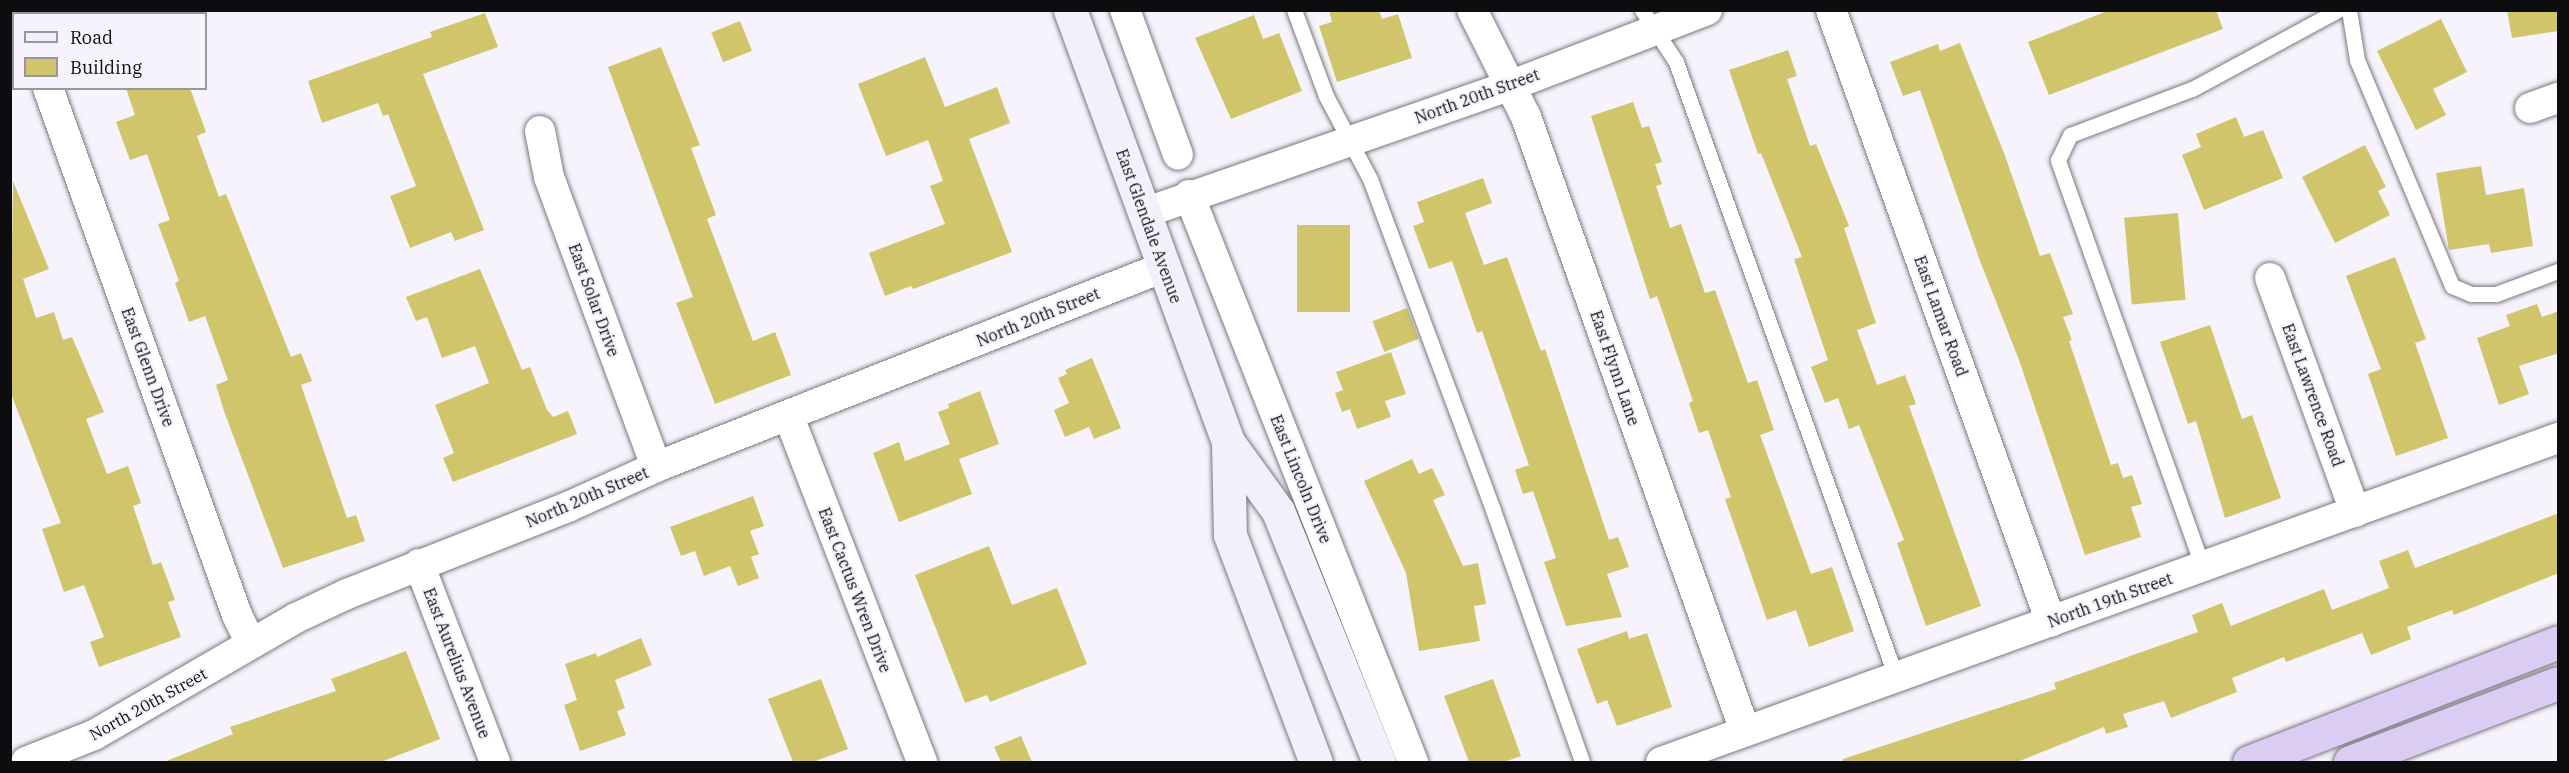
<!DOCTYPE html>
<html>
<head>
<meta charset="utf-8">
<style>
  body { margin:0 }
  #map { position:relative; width:2569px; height:773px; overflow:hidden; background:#f6f3fc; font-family:"IBM Plex Serif",serif }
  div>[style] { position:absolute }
  .building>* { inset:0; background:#d1c56c; transform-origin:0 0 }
  .roads { filter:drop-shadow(0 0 2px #7a777f) drop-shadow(0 0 2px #7a777f) }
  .lane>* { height:15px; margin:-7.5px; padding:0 7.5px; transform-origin:7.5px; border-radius:7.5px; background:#fff }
  .street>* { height:30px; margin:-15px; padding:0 15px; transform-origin:15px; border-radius:15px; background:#fff }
  .secondary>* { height:33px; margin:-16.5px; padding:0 16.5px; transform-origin:16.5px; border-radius:16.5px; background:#f4f0fb }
  .highway>* { height:33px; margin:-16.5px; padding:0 16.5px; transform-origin:16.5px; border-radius:16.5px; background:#daccf3 }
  span { translate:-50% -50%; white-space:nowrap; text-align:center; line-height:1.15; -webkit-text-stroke:4.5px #f6f3fc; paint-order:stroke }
  .street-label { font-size:16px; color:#0d0c0f }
  .frame { position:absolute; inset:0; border:12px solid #0d0c0f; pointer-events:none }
  .legend { position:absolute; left:12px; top:12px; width:195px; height:78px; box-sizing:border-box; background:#f6f3fc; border:2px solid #99979d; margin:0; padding:8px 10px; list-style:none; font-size:18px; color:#0d0c0f }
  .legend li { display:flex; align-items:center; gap:12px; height:30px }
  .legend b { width:30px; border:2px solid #99979d }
</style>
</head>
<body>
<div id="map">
  <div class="building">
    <div style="clip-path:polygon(1329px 10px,1379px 10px,1382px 19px,1398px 14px,1412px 58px,1337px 82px,1319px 26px,1332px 22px)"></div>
    <div style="clip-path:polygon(2110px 10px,2216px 10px,2223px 29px,2049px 95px,2028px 42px)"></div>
    <div style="clip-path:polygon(2507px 10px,2559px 10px,2559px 31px,2512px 38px)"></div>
    <div style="clip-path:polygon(485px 13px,498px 47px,423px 74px,484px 230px,455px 241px,451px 232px,410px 248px,390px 196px,416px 186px,388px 114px,383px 116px,378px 103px,322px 123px,308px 81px,432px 37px,430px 32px)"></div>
    <div style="clip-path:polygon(1254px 15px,1263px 39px,1279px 33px,1302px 91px,1231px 119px,1195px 38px)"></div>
    <div style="clip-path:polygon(2441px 19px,2467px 72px,2433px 89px,2446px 115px,2416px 130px,2377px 51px)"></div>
    <div style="left:740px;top:21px;width:32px;height:31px;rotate:68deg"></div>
    <div style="clip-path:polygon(1960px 43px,2004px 153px,2040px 256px,2050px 253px,2073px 314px,2063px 317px,2072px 340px,2069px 341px,2111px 465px,2118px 463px,2123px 478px,2132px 475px,2142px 504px,2131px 507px,2141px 537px,2085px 555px,2019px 360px,1980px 261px,1920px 90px,1903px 96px,1890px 62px,1938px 44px,1940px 51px)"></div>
    <div style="clip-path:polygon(661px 47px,700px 145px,691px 148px,716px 215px,707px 219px,753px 341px,775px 332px,791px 375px,715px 404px,676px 303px,693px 297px,608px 67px)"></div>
    <div style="clip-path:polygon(1788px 50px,1797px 76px,1787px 79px,1810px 146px,1816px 144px,1849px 226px,1844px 228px,1876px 323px,1857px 330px,1877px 385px,1905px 375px,1916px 404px,1909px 406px,1981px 606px,1926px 626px,1897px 543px,1904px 540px,1859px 425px,1849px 429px,1838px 398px,1825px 403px,1811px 367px,1828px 360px,1794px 259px,1802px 257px,1761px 153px,1758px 154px,1729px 70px)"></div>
    <div style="clip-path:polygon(925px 57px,945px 107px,997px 87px,1010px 123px,969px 139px,1012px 252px,913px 289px,911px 286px,885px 296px,869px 253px,945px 224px,930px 186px,943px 181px,928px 140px,886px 156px,858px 84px)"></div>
    <div style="clip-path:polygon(126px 88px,190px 88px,206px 132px,197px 136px,219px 197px,226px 194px,291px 357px,301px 353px,312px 381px,301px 385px,347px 518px,356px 515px,365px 541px,283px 568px,225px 414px,216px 385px,228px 380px,205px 316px,189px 322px,175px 283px,179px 281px,158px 224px,170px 220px,147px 154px,130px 160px,116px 122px,135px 115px)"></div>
    <div style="clip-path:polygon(1633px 102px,1642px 128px,1649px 126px,1662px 162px,1655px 164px,1662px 184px,1656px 186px,1670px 228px,1681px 224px,1705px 293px,1715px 290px,1748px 383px,1757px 380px,1774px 430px,1760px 435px,1811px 574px,1832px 567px,1854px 631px,1809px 647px,1796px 610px,1767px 620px,1725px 499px,1731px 497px,1708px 430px,1699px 433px,1689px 403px,1693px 401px,1657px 296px,1650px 299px,1591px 116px)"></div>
    <div style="clip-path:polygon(2236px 117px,2244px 137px,2263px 130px,2283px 178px,2204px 210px,2182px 155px,2201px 147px,2196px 134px)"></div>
    <div style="clip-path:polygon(2365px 145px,2386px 187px,2378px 191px,2390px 215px,2335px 243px,2302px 177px)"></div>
    <div style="clip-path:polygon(2481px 166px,2486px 195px,2524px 188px,2533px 246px,2491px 253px,2489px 244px,2449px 250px,2436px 173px)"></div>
    <div style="clip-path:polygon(1483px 178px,1492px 203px,1465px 213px,1484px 265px,1507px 257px,1541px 351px,1545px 349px,1609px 540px,1618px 537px,1629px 567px,1607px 574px,1622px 617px,1566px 626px,1544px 562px,1556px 558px,1533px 491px,1523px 494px,1515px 470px,1529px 465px,1482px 331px,1477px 333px,1452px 261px,1429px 269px,1413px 226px,1424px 222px,1417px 202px)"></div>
    <div style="clip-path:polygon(13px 181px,49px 269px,23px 279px,36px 318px,54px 312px,63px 340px,72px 337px,104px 412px,86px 419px,107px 474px,128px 466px,141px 503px,133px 506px,153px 565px,161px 562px,175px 600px,168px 602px,181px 637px,99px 667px,90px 642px,104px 637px,84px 585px,64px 592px,42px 529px,61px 523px,10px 391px)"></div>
    <div style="left:2178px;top:213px;width:87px;height:54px;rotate:85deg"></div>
    <div style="left:1297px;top:225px;width:53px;height:87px"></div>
    <div style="clip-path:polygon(2395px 257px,2426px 339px,2415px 343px,2448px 438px,2396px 456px,2368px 374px,2381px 369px,2346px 276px)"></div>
    <div style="clip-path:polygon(480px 269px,522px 370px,530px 367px,547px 410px,553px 417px,568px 411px,577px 434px,453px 482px,443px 458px,454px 453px,435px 405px,489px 383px,475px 346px,442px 358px,427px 317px,416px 321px,406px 297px)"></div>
    <div style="clip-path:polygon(2537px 304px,2542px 317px,2559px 311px,2559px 353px,2519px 366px,2529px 394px,2499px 405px,2477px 338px,2510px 326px,2506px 315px)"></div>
    <div style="left:1407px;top:308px;width:33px;height:37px;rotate:69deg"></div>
    <div style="clip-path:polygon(2210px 325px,2242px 419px,2252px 415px,2281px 498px,2225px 518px,2196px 421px,2188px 424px,2160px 342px)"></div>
    <div style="clip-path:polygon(1391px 352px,1406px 394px,1385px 401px,1391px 417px,1357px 429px,1350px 409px,1342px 412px,1335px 393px,1343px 390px,1336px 372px)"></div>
    <div style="clip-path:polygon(1092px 358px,1121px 428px,1094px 439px,1089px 427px,1065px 437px,1054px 410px,1069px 403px,1058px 378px,1067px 374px,1065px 370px)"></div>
    <div style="clip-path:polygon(980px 391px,999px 444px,959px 459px,972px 494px,899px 522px,873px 453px,899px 442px,905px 461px,950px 444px,938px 412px,949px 408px,948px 404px)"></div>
    <div style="clip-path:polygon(1412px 459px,1419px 474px,1432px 468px,1445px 495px,1433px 500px,1463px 566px,1478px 563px,1486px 604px,1474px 606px,1480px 641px,1419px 651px,1406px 573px,1364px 481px)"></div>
    <div style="clip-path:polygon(753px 496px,764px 526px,750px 531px,759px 554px,751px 557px,759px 578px,738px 586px,730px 566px,704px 576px,695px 551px,681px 556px,670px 527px)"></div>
    <div style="clip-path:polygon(2559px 513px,2559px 573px,2454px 615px,2452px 610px,2407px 627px,2411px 639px,2371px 655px,2362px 633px,2286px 662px,2284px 657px,2232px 678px,2237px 692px,2171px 718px,2164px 701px,2123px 714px,2128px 727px,2106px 734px,2104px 727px,2017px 762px,1843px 762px,1843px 759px,2056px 689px,2054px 683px,2198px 632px,2192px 615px,2222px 603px,2231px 626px,2324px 589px,2332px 610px,2389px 588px,2379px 561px,2408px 550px,2415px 568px)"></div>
    <div style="clip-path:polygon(989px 546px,1012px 605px,1057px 588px,1087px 664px,990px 702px,987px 695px,965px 703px,915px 575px)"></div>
    <div style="clip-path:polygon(1627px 631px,1629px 639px,1647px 633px,1672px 707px,1617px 726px,1607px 700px,1597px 704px,1577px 649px)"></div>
    <div style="clip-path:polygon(641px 638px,652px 665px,615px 680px,625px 708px,617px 711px,626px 735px,580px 751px,564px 705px,577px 700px,565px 664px,596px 653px,597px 657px)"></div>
    <div style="clip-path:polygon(406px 651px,440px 739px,381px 762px,164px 762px,233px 734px,230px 727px,336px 691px,331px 679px)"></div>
    <div style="clip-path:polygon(821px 679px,848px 749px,813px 762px,793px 762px,768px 699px)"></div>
    <div style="clip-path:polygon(1493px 679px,1521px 756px,1504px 762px,1469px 762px,1444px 696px)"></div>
    <div style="clip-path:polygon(1021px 736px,1032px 762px,1001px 762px,994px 747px)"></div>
  </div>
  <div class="roads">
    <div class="lane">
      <div style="left:1294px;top:10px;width:92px;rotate:69.6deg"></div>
      <div style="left:1326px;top:96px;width:94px;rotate:62.1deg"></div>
      <div style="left:1370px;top:179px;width:353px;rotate:69.6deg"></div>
      <div style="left:1493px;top:510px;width:267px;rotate:70.5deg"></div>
      <div style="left:1642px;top:10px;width:62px;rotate:56.8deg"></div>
      <div style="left:1676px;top:62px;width:653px;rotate:70.32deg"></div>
      <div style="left:2349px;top:10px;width:51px;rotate:80.9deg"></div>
      <div style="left:2357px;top:60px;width:245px;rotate:67.2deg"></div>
      <div style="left:2452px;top:286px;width:21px;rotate:23deg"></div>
      <div style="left:2471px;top:294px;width:25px"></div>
      <div style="left:2496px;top:294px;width:66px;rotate:-20.4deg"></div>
      <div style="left:2202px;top:565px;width:430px;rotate:-109.6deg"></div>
      <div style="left:2058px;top:160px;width:28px;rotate:-64deg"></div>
      <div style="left:2070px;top:135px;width:130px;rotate:-20.7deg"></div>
      <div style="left:2192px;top:89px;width:166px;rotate:-28.4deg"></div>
    </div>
    <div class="street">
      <div style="left:16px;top:10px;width:4px;rotate:76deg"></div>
      <div style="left:1125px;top:10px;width:154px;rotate:69.9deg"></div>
      <div style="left:1472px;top:10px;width:120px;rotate:63.2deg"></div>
      <div style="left:1526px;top:117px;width:652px;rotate:70.37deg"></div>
      <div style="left:1831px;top:10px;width:650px;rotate:70.23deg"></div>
      <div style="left:48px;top:88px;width:560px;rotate:70.27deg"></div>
      <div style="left:237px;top:615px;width:32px;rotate:64deg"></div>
      <div style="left:2530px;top:108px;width:30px;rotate:-20deg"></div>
      <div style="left:540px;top:131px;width:47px;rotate:78.9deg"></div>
      <div style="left:549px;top:177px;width:309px;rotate:69.7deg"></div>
      <div style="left:1189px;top:195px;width:610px;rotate:68.44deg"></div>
      <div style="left:1144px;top:213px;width:390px;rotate:-19.2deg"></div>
      <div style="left:1512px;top:85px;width:209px;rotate:-21deg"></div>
      <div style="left:2270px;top:278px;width:249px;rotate:70deg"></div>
      <div style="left:789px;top:417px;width:370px;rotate:68.9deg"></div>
      <div style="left:419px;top:564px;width:212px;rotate:69deg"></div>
      <div style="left:26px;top:762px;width:73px;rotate:-21.7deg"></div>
      <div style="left:94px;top:735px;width:233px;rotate:-30.1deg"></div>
      <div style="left:296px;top:618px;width:56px;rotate:-25.2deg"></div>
      <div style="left:347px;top:594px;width:238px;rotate:-21.5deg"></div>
      <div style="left:568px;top:507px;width:97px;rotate:-24.4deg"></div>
      <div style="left:656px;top:467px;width:546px;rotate:-21.49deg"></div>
      <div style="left:1661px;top:762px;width:954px;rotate:-19.86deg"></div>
    </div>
    <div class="secondary">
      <div style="left:1070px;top:10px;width:460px;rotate:69.9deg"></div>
      <div style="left:1228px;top:442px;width:85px;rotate:54.1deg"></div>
      <div style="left:1278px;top:511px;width:271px;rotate:68.1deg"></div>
      <div style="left:1228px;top:442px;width:93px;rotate:88.8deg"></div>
      <div style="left:1230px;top:535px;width:243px;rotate:69.3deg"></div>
    </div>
    <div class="highway">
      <div style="left:2249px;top:762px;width:331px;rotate:-21.2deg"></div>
      <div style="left:2350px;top:762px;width:222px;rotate:-20.8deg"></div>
    </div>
  </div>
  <div class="street-label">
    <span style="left:1477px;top:96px;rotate:-20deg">North 20th Street</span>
    <span style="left:1149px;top:226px;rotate:70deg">East Glendale Avenue</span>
    <span style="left:594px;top:300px;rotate:70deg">East Solar Drive</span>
    <span style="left:1941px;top:316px;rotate:70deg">East Lamar Road</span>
    <span style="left:1038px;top:317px;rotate:-22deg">North 20th Street</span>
    <span style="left:148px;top:367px;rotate:70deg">East Glenn Drive</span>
    <span style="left:1615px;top:368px;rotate:71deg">East Flynn Lane</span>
    <span style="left:2313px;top:395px;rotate:70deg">East Lawrence Road</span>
    <span style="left:1301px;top:479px;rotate:68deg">East Lincoln Drive</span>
    <span style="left:587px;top:497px;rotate:-23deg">North 20th Street</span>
    <span style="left:855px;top:590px;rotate:69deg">East Cactus Wren Drive</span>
    <span style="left:2110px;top:600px;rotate:-20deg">North 19th Street</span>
    <span style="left:457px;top:663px;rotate:69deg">East Aurelius Avenue</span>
    <span style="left:148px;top:704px;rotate:-29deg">North 20th Street</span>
  </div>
  <div class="frame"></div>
  <ul class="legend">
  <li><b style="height:8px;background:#f4f0fb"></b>Road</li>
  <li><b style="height:16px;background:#d1c56c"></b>Building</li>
  </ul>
</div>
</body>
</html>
